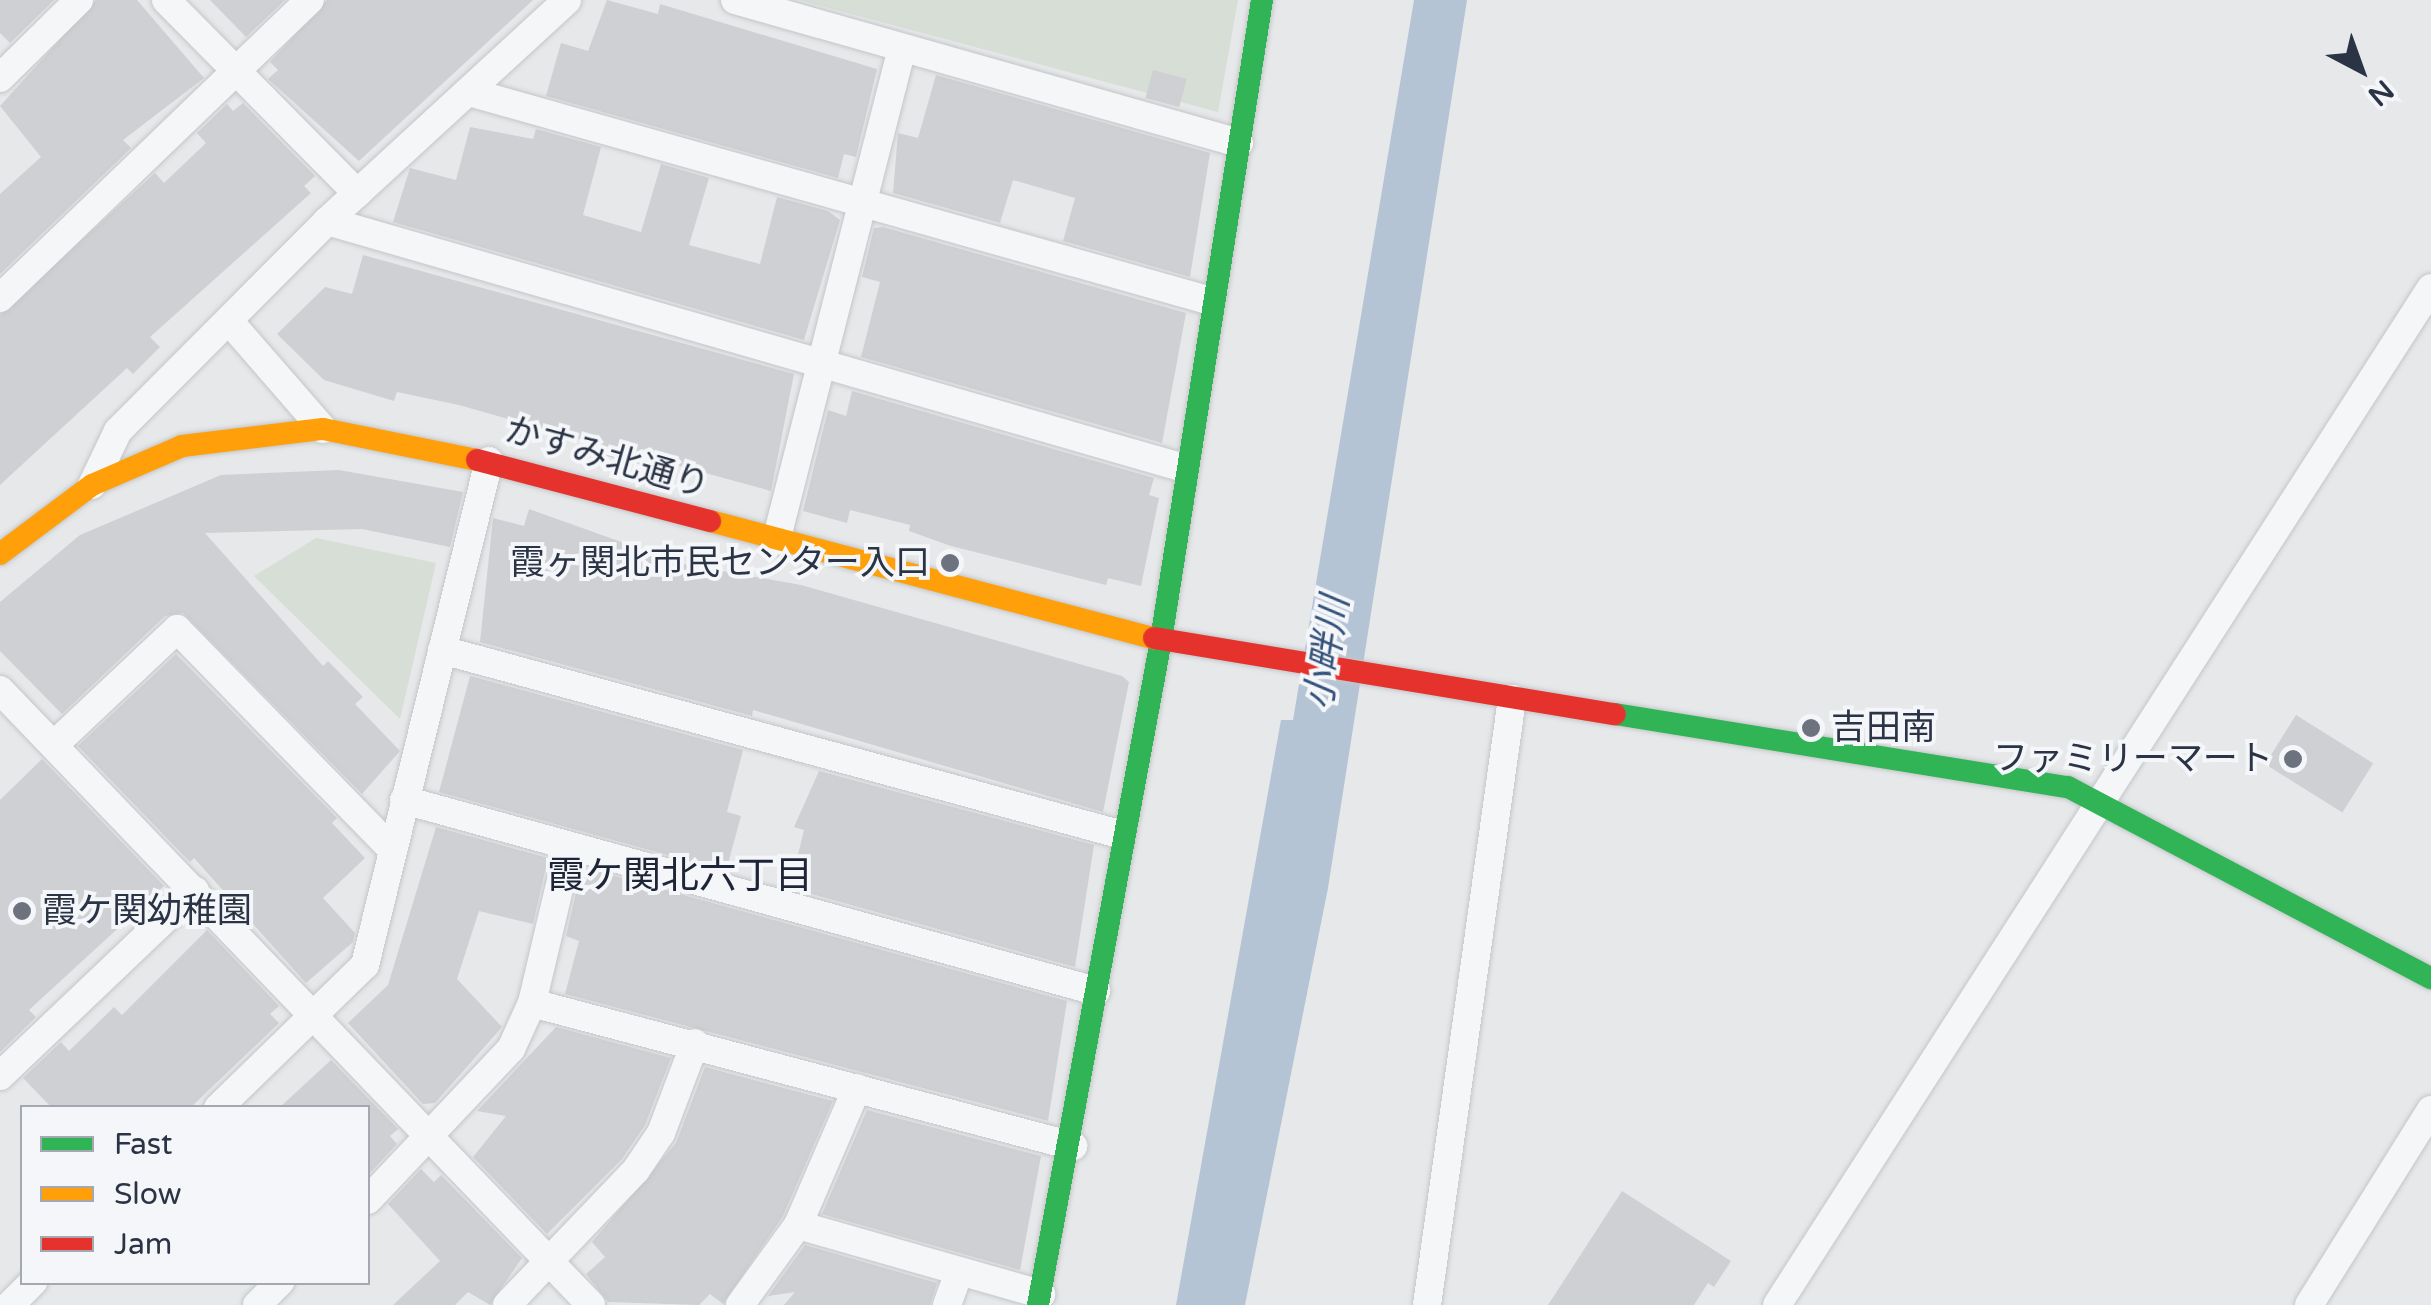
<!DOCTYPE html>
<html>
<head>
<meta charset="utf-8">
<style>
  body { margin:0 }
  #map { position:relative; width:2431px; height:1305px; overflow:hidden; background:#e6e8ea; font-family:"Varela Round","Noto Sans JP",sans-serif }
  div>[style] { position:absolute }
  .green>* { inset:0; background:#d6ded6 }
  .water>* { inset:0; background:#b4c4d5 }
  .building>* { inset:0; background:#ced0d3; transform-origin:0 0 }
  .roads { filter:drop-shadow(0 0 2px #c4c6c8) drop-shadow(0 0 2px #c4c6c8) }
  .street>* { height:28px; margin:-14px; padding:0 14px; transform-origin:14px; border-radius:14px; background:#f5f6f7 }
  .fast>* { height:22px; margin:-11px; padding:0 11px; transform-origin:11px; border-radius:11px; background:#30b455 }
  .slow>* { height:22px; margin:-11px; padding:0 11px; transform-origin:11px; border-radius:11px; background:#ff9f0a }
  .jam>* { height:22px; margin:-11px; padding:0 11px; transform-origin:11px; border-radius:11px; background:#e5322d }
  .dots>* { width:28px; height:28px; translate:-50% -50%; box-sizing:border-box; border:5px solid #f4f6f9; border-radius:50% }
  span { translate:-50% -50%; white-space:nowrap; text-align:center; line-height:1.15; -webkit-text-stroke:8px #f4f6f9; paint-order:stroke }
  .street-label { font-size:35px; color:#2b3445 }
  .poi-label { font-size:35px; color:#2b3445 }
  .right { translate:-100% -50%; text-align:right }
  .left { translate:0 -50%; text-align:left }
  .water-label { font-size:38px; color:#34527a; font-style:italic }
  .neighbourhood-label { font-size:38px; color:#1d2536 }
  .legend { position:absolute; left:20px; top:1105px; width:350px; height:180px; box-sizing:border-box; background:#f4f6f9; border:2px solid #a4a8b1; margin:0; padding:12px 18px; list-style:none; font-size:30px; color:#2b3445 }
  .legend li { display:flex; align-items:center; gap:20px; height:50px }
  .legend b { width:50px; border:2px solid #a4a8b1 }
  .north { position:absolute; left:2311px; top:20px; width:100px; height:100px; -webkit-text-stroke:8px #f4f6f9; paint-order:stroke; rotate:139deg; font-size:28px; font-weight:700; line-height:40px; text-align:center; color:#2b3445 }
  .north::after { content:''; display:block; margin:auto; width:35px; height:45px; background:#2b3445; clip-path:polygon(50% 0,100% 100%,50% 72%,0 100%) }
</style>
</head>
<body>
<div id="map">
  <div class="green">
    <div style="clip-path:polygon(799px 0,1238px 0,1218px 112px)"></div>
    <div style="clip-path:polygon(316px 538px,436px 563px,400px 719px,254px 576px)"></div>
  </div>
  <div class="water">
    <div style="clip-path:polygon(1414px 0,1467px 0,1328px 888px,1245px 1305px,1176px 1305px,1281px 720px,1293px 720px)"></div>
  </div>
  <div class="building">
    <div style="clip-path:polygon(0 0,54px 0,10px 43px,0 33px)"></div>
    <div style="clip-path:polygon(96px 0,137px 0,204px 78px,123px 140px,131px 148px,0 274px,0 194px,41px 157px,0 106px)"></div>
    <div style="clip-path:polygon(210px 0,285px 0,246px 37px)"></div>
    <div style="clip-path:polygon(327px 0,533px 0,359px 161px,268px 79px,278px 70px,270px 62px)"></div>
    <div style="clip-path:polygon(607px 0,658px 14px,660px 4px,877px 69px,856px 157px,844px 154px,838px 178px,546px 96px,561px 43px,588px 51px)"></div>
    <div style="left:1153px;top:70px;width:35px;height:29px;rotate:15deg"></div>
    <div style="clip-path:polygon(936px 75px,1210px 153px,1190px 277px,1063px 241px,1075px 198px,1013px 180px,1000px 223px,893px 193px,898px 133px,918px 138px)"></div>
    <div style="clip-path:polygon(243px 103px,315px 176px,304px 186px,311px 193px,150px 337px,160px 347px,133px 374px,127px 368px,0 485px,0 315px,155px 173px,164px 183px,206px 143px,197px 133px,227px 104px,233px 111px)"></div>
    <div style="clip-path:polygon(470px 127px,533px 139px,536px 129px,601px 147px,583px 215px,641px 232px,661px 164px,709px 178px,689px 245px,760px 264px,777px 197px,828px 211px,840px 220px,804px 340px,393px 222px,410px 168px,456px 180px)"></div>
    <div style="clip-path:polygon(883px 227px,1186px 313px,1162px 443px,861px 357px,880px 282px,862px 277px,874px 228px)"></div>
    <div style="clip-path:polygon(363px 255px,794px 374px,771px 491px,647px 457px,645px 466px,587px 451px,590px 442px,459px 405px,397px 392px,394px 401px,324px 380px,277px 334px,325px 287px,352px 294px)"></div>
    <div style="clip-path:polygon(852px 391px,1154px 478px,1149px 495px,1159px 498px,1141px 586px,1108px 578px,1106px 585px,951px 546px,909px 531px,910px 525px,850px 510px,847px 523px,803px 511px,828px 410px,846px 416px)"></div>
    <div style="clip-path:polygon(339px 470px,463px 492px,450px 547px,362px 529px,205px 533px,323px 666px,328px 661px,363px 697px,355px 704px,400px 751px,362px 794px,183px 613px,165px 616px,62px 714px,0 651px,0 602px,80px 535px,221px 475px)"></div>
    <div style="clip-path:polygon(529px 509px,683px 564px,801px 585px,1122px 676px,1129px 682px,1103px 812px,753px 710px,752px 716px,480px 642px,493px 518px,524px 526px)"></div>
    <div style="clip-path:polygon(176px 654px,337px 818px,332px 823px,365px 858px,323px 898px,355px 933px,353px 942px,306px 983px,194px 858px,190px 862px,78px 746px)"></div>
    <div style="clip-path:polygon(470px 676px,743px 750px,727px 812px,741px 816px,726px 871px,439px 792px)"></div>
    <div style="left:2296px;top:715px;width:91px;height:58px;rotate:32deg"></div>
    <div style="clip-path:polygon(42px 759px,164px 886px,29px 1010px,36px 1017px,0 1052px,0 800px)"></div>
    <div style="clip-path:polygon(819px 771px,1094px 845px,1075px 967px,790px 888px,804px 830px,794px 827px)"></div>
    <div style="clip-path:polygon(436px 827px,548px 858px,533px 924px,479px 911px,457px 979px,502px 1027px,435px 1103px,423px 1104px,348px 1023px,388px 985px)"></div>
    <div style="clip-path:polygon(582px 867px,1067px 1001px,1048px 1121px,565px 994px,579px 941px,566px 936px)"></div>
    <div style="clip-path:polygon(207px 930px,279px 1006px,270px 1014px,279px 1023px,190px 1108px,52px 1108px,23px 1078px,61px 1042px,69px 1051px,114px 1007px,122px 1015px)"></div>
    <div style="clip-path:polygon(556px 1027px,671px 1058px,645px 1125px,622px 1159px,547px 1234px,473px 1157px,506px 1116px,477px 1111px)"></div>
    <div style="clip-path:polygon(331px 1060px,398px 1129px,390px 1136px,397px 1144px,368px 1175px,368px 1108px,279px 1108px)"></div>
    <div style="clip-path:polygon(705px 1067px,833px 1101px,783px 1216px,723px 1304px,710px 1294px,699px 1305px,608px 1302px,586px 1274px,605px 1257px,592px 1242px,676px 1143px)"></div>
    <div style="clip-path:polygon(867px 1110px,1041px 1156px,1020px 1270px,822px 1214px)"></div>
    <div style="clip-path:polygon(421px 1169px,434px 1182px,441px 1175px,522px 1258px,490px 1305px,468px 1292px,455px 1305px,393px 1305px,440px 1261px,388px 1204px)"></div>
    <div style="clip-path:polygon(1622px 1191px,1731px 1261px,1714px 1287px,1708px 1283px,1694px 1305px,1548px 1305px)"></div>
    <div style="clip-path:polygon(805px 1245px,937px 1283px,930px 1305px,784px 1305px,795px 1292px,768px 1296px)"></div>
  </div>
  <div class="roads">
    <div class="street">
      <div style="left:166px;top:0;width:272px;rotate:45.3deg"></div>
      <div style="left:735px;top:0;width:524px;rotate:15.84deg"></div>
      <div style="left:0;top:78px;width:111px;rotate:-44.6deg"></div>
      <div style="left:469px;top:92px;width:771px;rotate:15.73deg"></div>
      <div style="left:327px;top:221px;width:892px;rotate:16.08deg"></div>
      <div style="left:0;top:298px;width:430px;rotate:-43.9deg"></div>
      <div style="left:229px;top:321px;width:143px;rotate:49deg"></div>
      <div style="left:92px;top:485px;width:60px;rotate:-64.3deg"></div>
      <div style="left:118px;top:431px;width:296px;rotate:-45.1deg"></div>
      <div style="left:327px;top:221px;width:326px;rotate:-42.6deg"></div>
      <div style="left:776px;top:541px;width:509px;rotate:-75.66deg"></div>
      <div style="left:442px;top:650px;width:702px;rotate:15.2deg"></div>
      <div style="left:0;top:690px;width:853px;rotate:46.14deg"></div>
      <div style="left:54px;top:745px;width:169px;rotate:-43.3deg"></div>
      <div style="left:177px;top:629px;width:303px;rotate:45.7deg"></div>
      <div style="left:404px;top:800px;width:718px;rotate:15.43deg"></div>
      <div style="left:532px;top:1003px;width:560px;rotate:14.81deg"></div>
      <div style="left:0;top:1076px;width:269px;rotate:-43.6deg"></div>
      <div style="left:218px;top:1108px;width:205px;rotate:-44.2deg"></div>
      <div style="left:365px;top:965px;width:519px;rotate:-76.18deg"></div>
      <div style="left:368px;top:1200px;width:208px;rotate:-46.6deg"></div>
      <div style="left:511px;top:1049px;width:51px;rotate:-65.5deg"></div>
      <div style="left:532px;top:1003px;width:156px;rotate:-76.7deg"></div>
      <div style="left:798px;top:1225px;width:253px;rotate:15.9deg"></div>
      <div style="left:10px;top:1305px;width:33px;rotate:-45deg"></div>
      <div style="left:257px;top:1305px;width:33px;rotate:-45deg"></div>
      <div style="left:507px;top:1305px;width:187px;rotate:-46.3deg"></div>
      <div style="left:636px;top:1170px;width:45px;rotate:-56deg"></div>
      <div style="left:661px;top:1133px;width:96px;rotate:-69.3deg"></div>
      <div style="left:740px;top:1305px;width:99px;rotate:-54.1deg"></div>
      <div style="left:798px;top:1225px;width:149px;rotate:-66.7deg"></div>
      <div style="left:947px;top:1305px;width:32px;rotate:-70deg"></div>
      <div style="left:1427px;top:1305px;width:612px;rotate:-82.02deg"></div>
      <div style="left:1777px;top:1305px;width:1209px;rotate:-57.26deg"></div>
      <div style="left:2309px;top:1305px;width:230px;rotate:-58deg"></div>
    </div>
    <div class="fast">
      <div style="left:1615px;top:714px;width:459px;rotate:9.2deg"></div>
      <div style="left:2068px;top:787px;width:410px;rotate:27.8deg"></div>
      <div style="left:1038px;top:1305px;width:676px;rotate:-79.52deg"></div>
      <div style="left:1161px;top:640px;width:648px;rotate:-81.03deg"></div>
    </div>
    <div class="slow">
      <div style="left:710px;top:521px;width:459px;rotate:14.8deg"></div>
      <div style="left:0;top:554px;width:115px;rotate:-36.9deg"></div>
      <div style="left:92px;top:485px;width:98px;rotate:-23.4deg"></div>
      <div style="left:182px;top:446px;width:142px;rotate:-6.9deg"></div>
      <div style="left:323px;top:429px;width:157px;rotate:11.4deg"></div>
    </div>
    <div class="jam">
      <div style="left:477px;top:460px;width:241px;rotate:14.7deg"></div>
      <div style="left:1154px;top:638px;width:467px;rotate:9.4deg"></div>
    </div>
  </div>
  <div class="dots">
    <div style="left:950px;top:563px;background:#6c737f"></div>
    <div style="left:1811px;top:728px;background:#6c737f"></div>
    <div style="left:2293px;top:759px;background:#6c737f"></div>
    <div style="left:22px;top:911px;background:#6c737f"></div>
  </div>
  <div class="street-label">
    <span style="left:607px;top:458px;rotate:16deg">かすみ北通り</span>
  </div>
  <div class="poi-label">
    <span class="right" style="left:930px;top:563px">霞ヶ関北市民センター入口</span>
    <span class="left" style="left:1831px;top:728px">吉田南</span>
    <span class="right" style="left:2273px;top:759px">ファミリーマート</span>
    <span class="left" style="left:42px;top:911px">霞ケ関幼稚園</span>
  </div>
  <div class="water-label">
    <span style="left:1328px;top:653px;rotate:-81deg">小畔川</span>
  </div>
  <div class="neighbourhood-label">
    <span style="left:680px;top:877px">霞ケ関北六丁目</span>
  </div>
  <ul class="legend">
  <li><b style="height:12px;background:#30b455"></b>Fast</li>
  <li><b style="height:12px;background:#ff9f0a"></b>Slow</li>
  <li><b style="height:12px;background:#e5322d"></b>Jam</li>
  </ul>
  <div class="north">N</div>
</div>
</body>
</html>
